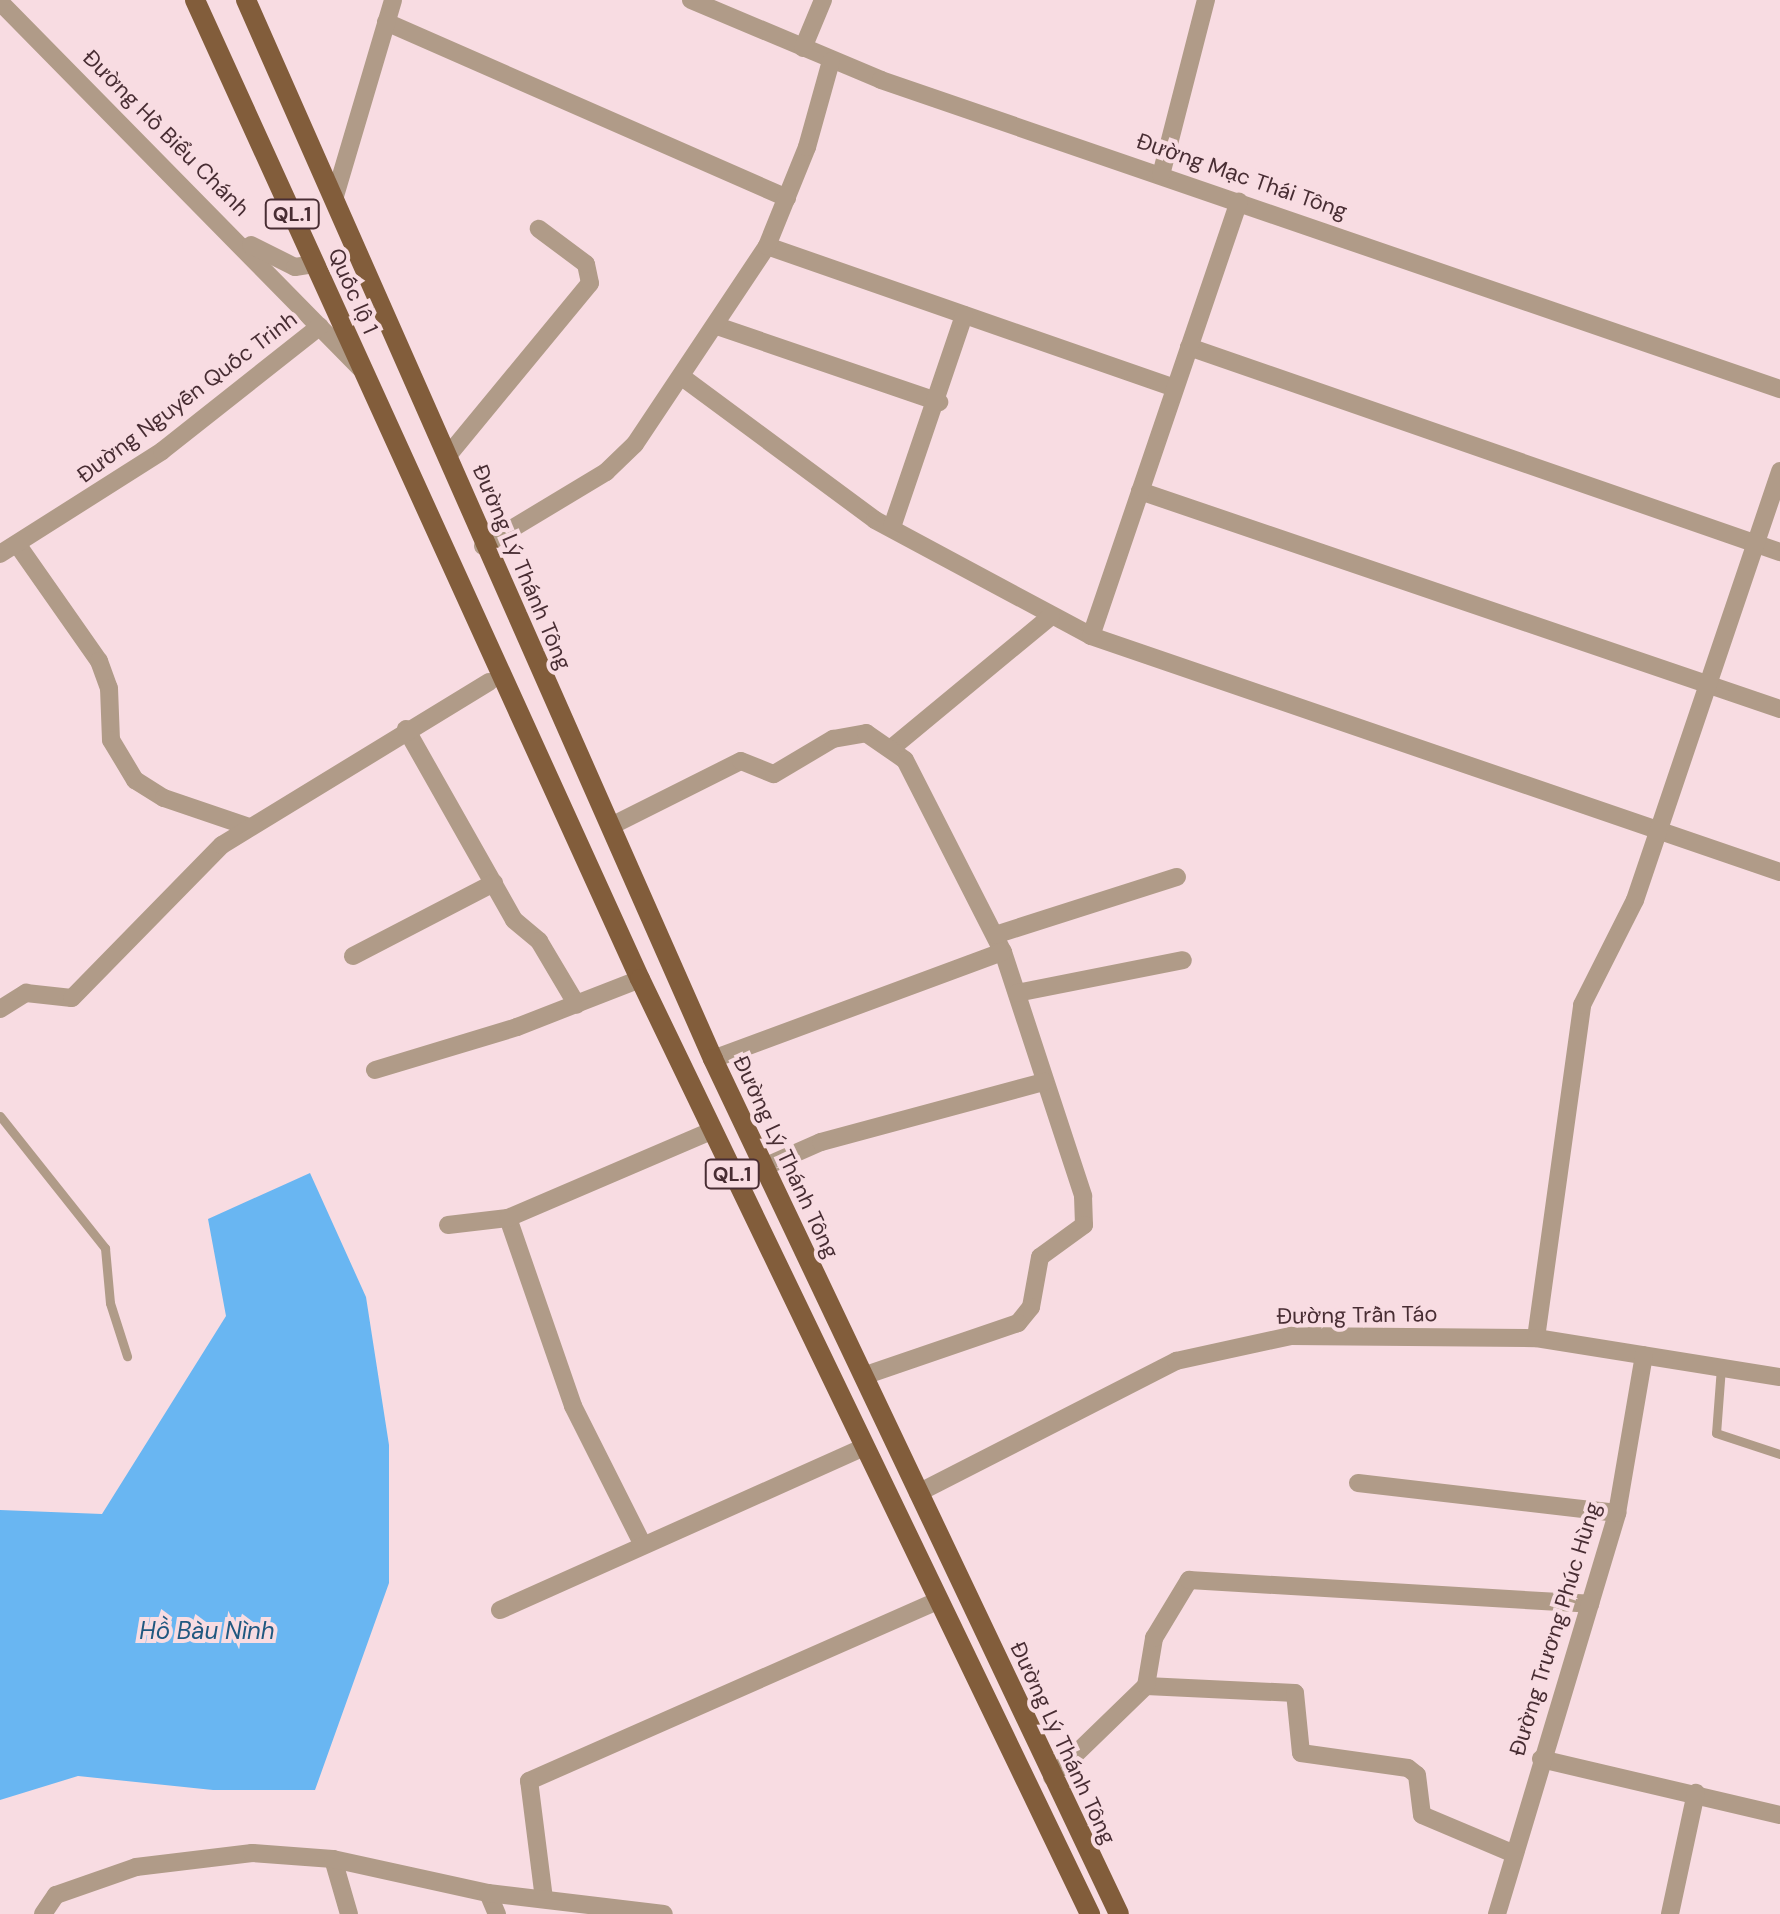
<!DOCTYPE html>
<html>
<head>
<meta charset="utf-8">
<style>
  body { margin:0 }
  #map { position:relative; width:1780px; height:1914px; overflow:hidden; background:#f8dce2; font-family:"DM Sans",sans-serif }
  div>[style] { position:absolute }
  .water>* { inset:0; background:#69b6f2 }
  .service>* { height:9px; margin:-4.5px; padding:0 4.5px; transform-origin:4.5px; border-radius:4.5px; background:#b09b88 }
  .minor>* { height:18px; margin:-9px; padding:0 9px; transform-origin:9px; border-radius:9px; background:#b09b88 }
  .primary>* { height:20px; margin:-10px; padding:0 10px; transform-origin:10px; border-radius:10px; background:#825d3b }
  span { translate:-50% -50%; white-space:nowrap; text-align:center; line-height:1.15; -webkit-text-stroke:8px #f8dce2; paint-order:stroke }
  .shield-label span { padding:2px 6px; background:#f8dce2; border:2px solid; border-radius:6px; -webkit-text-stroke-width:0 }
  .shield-label { font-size:20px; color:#482d33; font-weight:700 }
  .street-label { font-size:22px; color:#482d33 }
  .water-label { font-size:24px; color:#205880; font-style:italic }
</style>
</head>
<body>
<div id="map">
  <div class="water">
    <div style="clip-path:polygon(310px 1173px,366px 1297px,389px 1445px,389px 1583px,315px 1790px,213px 1790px,78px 1776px,0 1800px,0 1510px,102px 1514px,226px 1316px,208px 1219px)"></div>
  </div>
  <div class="service">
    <div style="left:0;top:1116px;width:169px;rotate:51.5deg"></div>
    <div style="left:105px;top:1248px;width:55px;rotate:84.8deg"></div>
    <div style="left:110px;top:1303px;width:56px;rotate:72.2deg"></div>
    <div style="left:1721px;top:1367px;width:66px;rotate:94.3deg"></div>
    <div style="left:1716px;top:1433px;width:67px;rotate:18.2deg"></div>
  </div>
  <div class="minor">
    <div style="left:691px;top:0;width:206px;rotate:22.8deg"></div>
    <div style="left:881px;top:80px;width:951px;rotate:18.97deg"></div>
    <div style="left:0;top:2px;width:513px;rotate:45.47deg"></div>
    <div style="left:386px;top:22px;width:438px;rotate:23.7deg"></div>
    <div style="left:803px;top:48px;width:52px;rotate:-67.4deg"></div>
    <div style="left:1161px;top:175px;width:181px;rotate:-75.6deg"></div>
    <div style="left:335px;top:196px;width:204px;rotate:-73.5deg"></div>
    <div style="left:251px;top:245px;width:49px;rotate:26.6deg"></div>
    <div style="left:295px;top:267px;width:19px;rotate:-9deg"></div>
    <div style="left:767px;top:246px;width:431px;rotate:19.2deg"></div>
    <div style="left:717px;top:326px;width:235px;rotate:18.9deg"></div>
    <div style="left:1189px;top:347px;width:626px;rotate:19.13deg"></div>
    <div style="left:682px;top:377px;width:240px;rotate:36.5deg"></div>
    <div style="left:875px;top:520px;width:245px;rotate:28.2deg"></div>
    <div style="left:1091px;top:636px;width:728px;rotate:18.91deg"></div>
    <div style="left:450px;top:453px;width:220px;rotate:-50.5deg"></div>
    <div style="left:590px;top:283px;width:19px;rotate:-102deg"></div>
    <div style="left:586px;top:264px;width:59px;rotate:-143.3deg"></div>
    <div style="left:1140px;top:491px;width:676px;rotate:18.81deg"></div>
    <div style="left:892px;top:527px;width:224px;rotate:-71.2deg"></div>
    <div style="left:17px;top:544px;width:143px;rotate:55deg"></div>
    <div style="left:99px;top:661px;width:29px;rotate:70deg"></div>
    <div style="left:109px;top:688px;width:52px;rotate:87.8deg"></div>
    <div style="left:111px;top:740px;width:47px;rotate:59deg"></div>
    <div style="left:135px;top:780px;width:34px;rotate:32deg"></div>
    <div style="left:164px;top:798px;width:90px;rotate:18.8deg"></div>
    <div style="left:483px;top:546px;width:144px;rotate:-31deg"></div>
    <div style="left:606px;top:472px;width:40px;rotate:-44deg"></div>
    <div style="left:635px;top:444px;width:238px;rotate:-56.3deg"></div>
    <div style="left:767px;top:246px;width:107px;rotate:-68deg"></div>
    <div style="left:807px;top:147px;width:89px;rotate:-74.4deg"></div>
    <div style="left:0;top:554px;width:192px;rotate:-32.4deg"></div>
    <div style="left:162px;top:451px;width:201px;rotate:-38.3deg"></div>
    <div style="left:1091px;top:636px;width:459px;rotate:-71.2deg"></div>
    <div style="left:406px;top:729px;width:219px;rotate:60.5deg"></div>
    <div style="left:514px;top:920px;width:33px;rotate:40deg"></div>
    <div style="left:539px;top:941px;width:74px;rotate:59.3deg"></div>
    <div style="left:894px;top:746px;width:204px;rotate:-39.6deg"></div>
    <div style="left:611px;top:826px;width:145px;rotate:-26.6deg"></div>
    <div style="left:741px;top:761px;width:35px;rotate:22deg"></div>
    <div style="left:774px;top:774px;width:69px;rotate:-30.7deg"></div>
    <div style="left:833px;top:739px;width:34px;rotate:-10deg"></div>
    <div style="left:866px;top:733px;width:47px;rotate:34.7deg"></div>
    <div style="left:905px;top:760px;width:216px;rotate:63deg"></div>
    <div style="left:1003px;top:952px;width:257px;rotate:71.8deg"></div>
    <div style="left:1083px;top:1196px;width:29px;rotate:88deg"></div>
    <div style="left:1084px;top:1225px;width:54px;rotate:144deg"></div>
    <div style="left:1040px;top:1257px;width:51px;rotate:100.2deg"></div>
    <div style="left:1031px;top:1307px;width:21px;rotate:129deg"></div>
    <div style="left:1018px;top:1323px;width:164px;rotate:161.1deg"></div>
    <div style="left:995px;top:935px;width:191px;rotate:-17.7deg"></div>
    <div style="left:353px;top:956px;width:159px;rotate:-27.4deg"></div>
    <div style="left:1017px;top:993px;width:169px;rotate:-11.2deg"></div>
    <div style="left:0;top:1009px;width:31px;rotate:-32deg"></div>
    <div style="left:26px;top:993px;width:46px;rotate:6.2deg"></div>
    <div style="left:72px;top:998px;width:214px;rotate:-45.6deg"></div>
    <div style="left:222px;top:845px;width:313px;rotate:-31.4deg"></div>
    <div style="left:713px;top:1059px;width:309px;rotate:-20.3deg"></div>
    <div style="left:375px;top:1070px;width:148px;rotate:-16.8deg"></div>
    <div style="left:517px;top:1027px;width:132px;rotate:-21.3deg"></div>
    <div style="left:764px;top:1167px;width:62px;rotate:-23.7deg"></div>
    <div style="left:821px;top:1142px;width:231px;rotate:-15.1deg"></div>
    <div style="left:508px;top:1218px;width:199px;rotate:70.9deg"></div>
    <div style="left:573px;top:1406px;width:153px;rotate:63.3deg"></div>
    <div style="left:448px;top:1225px;width:60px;rotate:-6.7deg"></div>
    <div style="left:508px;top:1218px;width:221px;rotate:-23.2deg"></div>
    <div style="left:1536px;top:1338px;width:336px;rotate:-82.1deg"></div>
    <div style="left:1582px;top:1005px;width:118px;rotate:-63.2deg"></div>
    <div style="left:1635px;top:900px;width:453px;rotate:-71.3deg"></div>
    <div style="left:1358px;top:1483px;width:261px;rotate:6.6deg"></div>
    <div style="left:918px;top:1493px;width:290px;rotate:-27.1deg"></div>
    <div style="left:1176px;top:1361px;width:118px;rotate:-12.3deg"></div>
    <div style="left:1291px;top:1336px;width:245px;rotate:0.5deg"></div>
    <div style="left:1536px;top:1338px;width:247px;rotate:9.1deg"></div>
    <div style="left:500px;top:1610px;width:397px;rotate:-24.1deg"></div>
    <div style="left:1146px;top:1686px;width:149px;rotate:2.7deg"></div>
    <div style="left:1295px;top:1693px;width:60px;rotate:84.3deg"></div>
    <div style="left:1301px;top:1753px;width:108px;rotate:8deg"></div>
    <div style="left:1408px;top:1768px;width:11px;rotate:38deg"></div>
    <div style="left:1417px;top:1775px;width:40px;rotate:82.9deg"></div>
    <div style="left:1422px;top:1815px;width:98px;rotate:22.9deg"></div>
    <div style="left:1541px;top:1759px;width:245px;rotate:13.2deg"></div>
    <div style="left:1052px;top:1777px;width:131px;rotate:-44.1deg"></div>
    <div style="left:1146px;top:1686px;width:49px;rotate:-80.5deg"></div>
    <div style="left:1154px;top:1638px;width:68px;rotate:-58.9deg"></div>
    <div style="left:1189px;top:1580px;width:402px;rotate:3.4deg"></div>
    <div style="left:333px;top:1859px;width:57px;rotate:73.8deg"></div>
    <div style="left:488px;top:1893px;width:23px;rotate:67deg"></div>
    <div style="left:544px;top:1899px;width:119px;rotate:-97.2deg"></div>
    <div style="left:529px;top:1781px;width:448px;rotate:-23.8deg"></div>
    <div style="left:43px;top:1914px;width:23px;rotate:-56deg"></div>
    <div style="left:56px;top:1895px;width:85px;rotate:-19.3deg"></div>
    <div style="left:136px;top:1867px;width:117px;rotate:-6.9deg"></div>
    <div style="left:252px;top:1853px;width:81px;rotate:4.2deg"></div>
    <div style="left:333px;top:1859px;width:159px;rotate:12.4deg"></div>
    <div style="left:488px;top:1893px;width:177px;rotate:6.8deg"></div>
    <div style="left:1497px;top:1914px;width:419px;rotate:-73.3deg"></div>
    <div style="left:1617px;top:1513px;width:160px;rotate:-80.3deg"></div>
    <div style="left:1670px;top:1914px;width:124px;rotate:-77.9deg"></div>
  </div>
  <div class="primary">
    <div style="left:195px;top:0;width:1075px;rotate:65.56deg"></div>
    <div style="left:640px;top:979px;width:1038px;rotate:64.3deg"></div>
    <div style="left:246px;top:0;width:1157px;rotate:66.2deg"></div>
    <div style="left:713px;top:1059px;width:946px;rotate:64.6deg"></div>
  </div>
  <div class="shield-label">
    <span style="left:292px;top:214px">QL.1</span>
    <span style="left:732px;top:1174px">QL.1</span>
  </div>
  <div class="street-label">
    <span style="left:166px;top:133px;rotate:45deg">Đường Hồ Biểu Chánh</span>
    <span style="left:1242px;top:176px;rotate:19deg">Đường Mạc Thái Tông</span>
    <span style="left:353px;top:291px;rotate:66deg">Quốc lộ 1</span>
    <span style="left:187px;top:397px;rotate:-37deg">Đường Nguyễn Quốc Trinh</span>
    <span style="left:522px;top:567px;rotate:67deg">Đường Lý Thánh Tông</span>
    <span style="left:786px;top:1157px;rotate:65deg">Đường Lý Thánh Tông</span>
    <span style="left:1357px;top:1315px;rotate:-1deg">Đường Trần Táo</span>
    <span style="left:1555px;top:1629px;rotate:-73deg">Đường Trương Phúc Hùng</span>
    <span style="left:1063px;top:1743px;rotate:65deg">Đường Lý Thánh Tông</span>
  </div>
  <div class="water-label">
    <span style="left:207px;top:1631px">Hồ Bàu Nình</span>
  </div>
</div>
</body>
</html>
